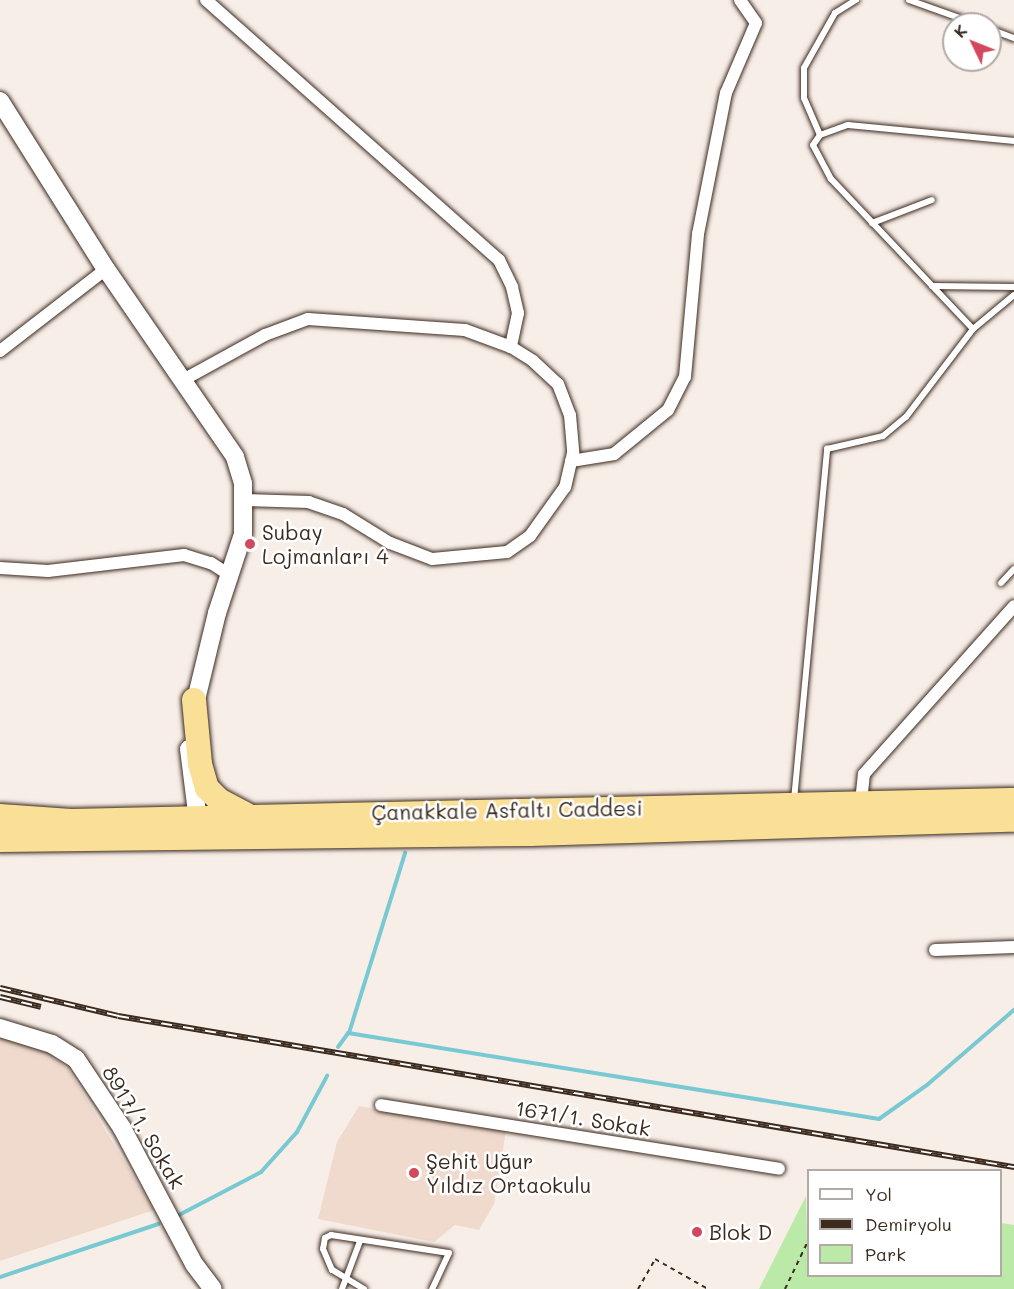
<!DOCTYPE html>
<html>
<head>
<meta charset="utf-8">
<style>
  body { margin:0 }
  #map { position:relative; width:1014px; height:1289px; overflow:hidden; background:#f8eee8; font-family:Mali,sans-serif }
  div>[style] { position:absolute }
  .built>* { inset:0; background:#efdacd }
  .green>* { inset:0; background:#bbeaa8 }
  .stream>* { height:4px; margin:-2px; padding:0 2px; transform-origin:2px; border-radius:2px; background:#79c9d2 }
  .path>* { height:2px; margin-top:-1px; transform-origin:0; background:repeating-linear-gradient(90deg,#3b2a1e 0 4.5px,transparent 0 9px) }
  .roads { filter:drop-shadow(0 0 2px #3b2a1e) drop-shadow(0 0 2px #3b2a1e) }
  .lane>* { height:6px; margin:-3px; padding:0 3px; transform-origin:3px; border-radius:3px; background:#fff }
  .street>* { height:12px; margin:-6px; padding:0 6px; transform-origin:6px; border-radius:6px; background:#fff }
  .secondary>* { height:18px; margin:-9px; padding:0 9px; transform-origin:9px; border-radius:9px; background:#fff }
  .highway>* { height:24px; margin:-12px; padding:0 12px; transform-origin:12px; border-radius:12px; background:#fadf96 }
  .rail>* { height:6px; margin-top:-3px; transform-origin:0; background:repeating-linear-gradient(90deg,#fff 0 11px,#3b2a1e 0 22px); box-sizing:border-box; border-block:2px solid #3b2a1e }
  .dots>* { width:16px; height:16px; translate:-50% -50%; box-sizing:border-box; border:3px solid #fff; border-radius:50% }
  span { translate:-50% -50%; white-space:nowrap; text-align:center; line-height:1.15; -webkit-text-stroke:5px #fff; paint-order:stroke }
  .poi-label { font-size:21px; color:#3b2a1e }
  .left { translate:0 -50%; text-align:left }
  .street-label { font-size:21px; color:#3b2a1e }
  .legend { position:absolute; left:807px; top:1169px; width:195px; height:108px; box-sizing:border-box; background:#fff; border:2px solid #b1aaa5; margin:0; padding:8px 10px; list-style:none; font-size:18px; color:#3b2a1e }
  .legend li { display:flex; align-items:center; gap:12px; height:30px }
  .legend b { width:30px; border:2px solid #b1aaa5 }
  .north { position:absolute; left:942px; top:12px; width:60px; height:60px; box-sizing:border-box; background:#fff; border:2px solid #b1aaa5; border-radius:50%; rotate:313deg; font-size:16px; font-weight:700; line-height:24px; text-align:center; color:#3b2a1e }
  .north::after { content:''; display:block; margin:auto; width:21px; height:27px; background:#d1495b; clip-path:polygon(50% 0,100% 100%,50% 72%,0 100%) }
</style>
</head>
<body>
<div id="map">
  <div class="built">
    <div style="clip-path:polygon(0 1037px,44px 1049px,68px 1069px,154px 1210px,0 1261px)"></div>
    <div style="clip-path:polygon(359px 1106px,506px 1131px,494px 1204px,479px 1230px,455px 1225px,434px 1242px,318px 1219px,337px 1142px)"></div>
  </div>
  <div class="green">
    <div style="clip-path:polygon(806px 1196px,808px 1276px,1000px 1276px,1001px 1223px,1014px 1225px,1014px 1289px,759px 1289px)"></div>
  </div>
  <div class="stream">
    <div style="left:349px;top:1033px;width:189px;rotate:-72.7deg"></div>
    <div style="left:338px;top:1047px;width:17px;rotate:-54deg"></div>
    <div style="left:348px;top:1033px;width:538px;rotate:9.2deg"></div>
    <div style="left:879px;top:1119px;width:59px;rotate:-35.3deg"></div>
    <div style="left:927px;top:1085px;width:115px;rotate:-40.8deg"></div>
    <div style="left:177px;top:1216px;width:95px;rotate:-27.6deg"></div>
    <div style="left:261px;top:1172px;width:54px;rotate:-48deg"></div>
    <div style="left:297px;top:1132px;width:64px;rotate:-61.8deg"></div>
    <div style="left:0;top:1277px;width:167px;rotate:-18.5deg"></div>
  </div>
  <div class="path">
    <div style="left:638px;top:1289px;width:34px;rotate:-60deg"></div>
    <div style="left:655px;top:1259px;width:61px;rotate:29.5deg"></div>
    <div style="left:785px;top:1289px;width:53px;rotate:-64.4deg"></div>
  </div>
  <div class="roads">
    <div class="lane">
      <div style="left:909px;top:0;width:71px;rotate:19.7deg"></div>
      <div style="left:990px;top:29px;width:26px;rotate:21deg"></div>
      <div style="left:820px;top:135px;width:40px;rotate:-113.4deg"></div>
      <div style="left:804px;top:98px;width:30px;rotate:-90deg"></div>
      <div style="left:804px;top:68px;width:63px;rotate:-60.6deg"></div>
      <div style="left:835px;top:13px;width:25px;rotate:-32deg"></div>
      <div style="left:872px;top:223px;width:64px;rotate:-21deg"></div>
      <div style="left:932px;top:286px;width:82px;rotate:0.7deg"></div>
      <div style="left:973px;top:329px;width:207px;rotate:-133.4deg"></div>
      <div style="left:831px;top:179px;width:38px;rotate:-118deg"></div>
      <div style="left:813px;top:145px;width:12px;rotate:-55deg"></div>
      <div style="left:820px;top:135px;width:30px;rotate:-20deg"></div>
      <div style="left:848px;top:125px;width:167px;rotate:5.5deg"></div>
      <div style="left:1001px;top:583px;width:19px;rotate:-47deg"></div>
      <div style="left:794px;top:800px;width:353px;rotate:-84.6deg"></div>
      <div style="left:827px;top:449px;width:57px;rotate:-13.1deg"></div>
      <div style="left:883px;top:436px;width:30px;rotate:-40deg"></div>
      <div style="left:906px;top:417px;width:111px;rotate:-52.7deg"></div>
      <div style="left:973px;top:329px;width:53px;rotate:-39.7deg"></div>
      <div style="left:342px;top:1289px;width:51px;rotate:-69.4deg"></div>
      <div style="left:364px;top:1289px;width:37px;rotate:-149deg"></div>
      <div style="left:332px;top:1270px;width:23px;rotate:-113deg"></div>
      <div style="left:323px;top:1249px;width:11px;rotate:-80deg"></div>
      <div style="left:325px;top:1238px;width:7px;rotate:-27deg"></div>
      <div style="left:331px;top:1235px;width:119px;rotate:8.7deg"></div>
      <div style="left:449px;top:1253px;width:40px;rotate:115deg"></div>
    </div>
    <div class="street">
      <div style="left:206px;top:0;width:392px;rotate:41.6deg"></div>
      <div style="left:499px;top:260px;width:30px;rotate:64deg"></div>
      <div style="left:512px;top:287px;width:27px;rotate:77deg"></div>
      <div style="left:518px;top:313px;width:35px;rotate:102deg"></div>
      <div style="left:0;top:351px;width:134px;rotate:-37.7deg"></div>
      <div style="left:183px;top:380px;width:94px;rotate:-28.8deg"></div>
      <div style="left:265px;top:335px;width:46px;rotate:-20.4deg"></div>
      <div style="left:308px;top:319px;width:157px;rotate:4deg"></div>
      <div style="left:465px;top:330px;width:49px;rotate:20.3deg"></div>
      <div style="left:511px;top:347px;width:26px;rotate:32deg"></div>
      <div style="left:533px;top:361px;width:34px;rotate:43deg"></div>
      <div style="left:558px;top:384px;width:33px;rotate:69deg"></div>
      <div style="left:570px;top:415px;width:38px;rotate:85deg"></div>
      <div style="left:573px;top:453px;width:35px;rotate:103deg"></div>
      <div style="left:565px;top:487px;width:60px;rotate:125.5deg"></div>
      <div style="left:530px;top:536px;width:28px;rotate:145deg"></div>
      <div style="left:507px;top:552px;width:75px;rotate:174.7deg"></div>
      <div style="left:432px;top:559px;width:45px;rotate:-159.1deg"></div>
      <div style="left:390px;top:543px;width:55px;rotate:-148.3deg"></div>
      <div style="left:343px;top:514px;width:36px;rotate:-161deg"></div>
      <div style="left:309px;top:502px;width:64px;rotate:-178.2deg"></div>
      <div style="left:571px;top:461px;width:44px;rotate:-9.2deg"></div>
      <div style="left:614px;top:454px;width:70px;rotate:-39.2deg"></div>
      <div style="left:668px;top:410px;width:37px;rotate:-63deg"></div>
      <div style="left:685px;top:377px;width:144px;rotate:-84.8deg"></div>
      <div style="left:698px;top:234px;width:144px;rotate:-78.8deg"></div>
      <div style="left:726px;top:93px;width:76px;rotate:-66.8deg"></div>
      <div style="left:756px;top:23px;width:28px;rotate:-125deg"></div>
      <div style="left:0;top:568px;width:48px;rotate:3.6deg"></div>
      <div style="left:48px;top:571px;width:137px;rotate:-6.7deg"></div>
      <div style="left:184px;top:555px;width:28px;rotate:17deg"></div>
      <div style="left:211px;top:563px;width:24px;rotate:33deg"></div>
      <div style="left:861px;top:802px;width:28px;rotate:-84deg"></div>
      <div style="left:864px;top:774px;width:225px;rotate:-48.2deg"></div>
      <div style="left:935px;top:950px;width:79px;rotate:-2.2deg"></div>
      <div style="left:381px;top:1105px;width:403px;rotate:9.1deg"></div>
    </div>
    <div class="secondary">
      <div style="left:0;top:101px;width:199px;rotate:57.8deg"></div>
      <div style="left:106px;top:269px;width:228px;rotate:55.5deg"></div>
      <div style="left:235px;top:457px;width:28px;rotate:73deg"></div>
      <div style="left:243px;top:484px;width:50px;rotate:90deg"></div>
      <div style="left:243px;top:534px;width:83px;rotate:108.2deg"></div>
      <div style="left:217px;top:613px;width:102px;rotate:103.6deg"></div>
      <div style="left:189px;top:749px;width:80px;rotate:82.8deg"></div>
      <div style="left:0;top:1028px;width:54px;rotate:17.1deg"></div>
      <div style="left:52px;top:1044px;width:28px;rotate:32deg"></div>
      <div style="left:76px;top:1059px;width:83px;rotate:56.3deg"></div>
      <div style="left:122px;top:1128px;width:154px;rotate:62.1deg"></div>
      <div style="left:194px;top:1264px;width:31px;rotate:53deg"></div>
    </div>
    <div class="highway">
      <div style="left:194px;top:700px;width:64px;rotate:84.6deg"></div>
      <div style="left:200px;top:764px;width:25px;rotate:74deg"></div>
      <div style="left:207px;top:788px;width:17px;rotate:45deg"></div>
      <div style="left:219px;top:800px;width:30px;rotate:28deg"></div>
      <div style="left:0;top:816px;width:71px;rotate:4deg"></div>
      <div style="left:71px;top:821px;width:943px;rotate:-1.28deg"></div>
      <div style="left:0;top:840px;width:530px;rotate:-0.65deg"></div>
      <div style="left:530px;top:834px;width:484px;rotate:-1.7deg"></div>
    </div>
  </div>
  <div class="rail">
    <div style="left:0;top:988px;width:121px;rotate:13.3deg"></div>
    <div style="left:118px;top:1016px;width:909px;rotate:9.57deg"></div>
    <div style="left:0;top:997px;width:42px;rotate:13.7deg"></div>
  </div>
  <div class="dots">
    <div style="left:250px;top:544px;background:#d1495b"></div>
    <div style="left:414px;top:1173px;background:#d1495b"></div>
    <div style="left:697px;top:1232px;background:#d1495b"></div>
  </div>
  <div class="poi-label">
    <span class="left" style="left:262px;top:544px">Subay<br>Lojmanları 4</span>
    <span class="left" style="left:426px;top:1173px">Şehit Uğur<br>Yıldız Ortaokulu</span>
    <span class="left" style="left:709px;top:1232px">Blok D</span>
  </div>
  <div class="street-label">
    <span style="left:507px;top:810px;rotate:-1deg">Çanakkale Asfaltı Caddesi</span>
    <span style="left:583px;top:1118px;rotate:9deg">1671/1. Sokak</span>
    <span style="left:144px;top:1127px;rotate:59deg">8917/1. Sokak</span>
  </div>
  <ul class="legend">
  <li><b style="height:8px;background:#fff"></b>Yol</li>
  <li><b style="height:8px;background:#3b2a1e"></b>Demiryolu</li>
  <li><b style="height:16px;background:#bbeaa8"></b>Park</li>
  </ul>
  <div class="north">K</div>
</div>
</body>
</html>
